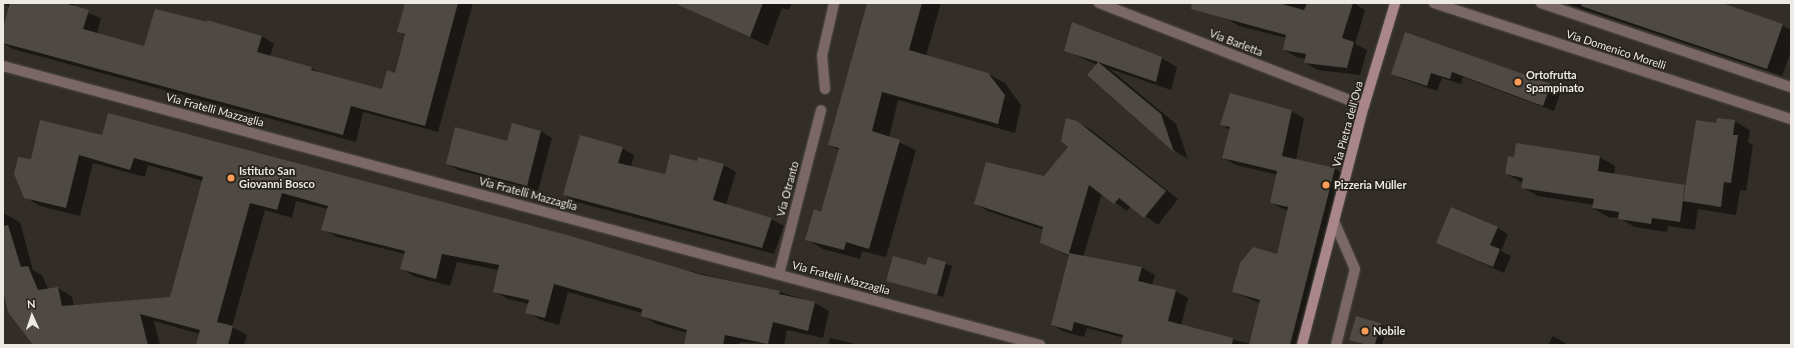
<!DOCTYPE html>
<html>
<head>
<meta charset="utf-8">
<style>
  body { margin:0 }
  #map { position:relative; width:1794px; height:348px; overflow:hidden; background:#322d27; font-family:Lato,sans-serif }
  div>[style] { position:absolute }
  .shadow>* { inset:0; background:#0007 }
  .building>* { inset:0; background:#4f4943; transform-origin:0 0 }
  .roads { filter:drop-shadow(0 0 1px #504b46) drop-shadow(0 0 1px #504b46) }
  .service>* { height:10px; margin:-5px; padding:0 5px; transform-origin:5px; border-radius:5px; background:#7c6768 }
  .minor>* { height:10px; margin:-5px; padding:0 5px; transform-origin:5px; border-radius:5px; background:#7c6768 }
  .secondary>* { height:10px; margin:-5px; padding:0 5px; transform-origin:5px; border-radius:5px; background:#a88689 }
  .dots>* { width:11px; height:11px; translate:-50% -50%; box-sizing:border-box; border:2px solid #28231d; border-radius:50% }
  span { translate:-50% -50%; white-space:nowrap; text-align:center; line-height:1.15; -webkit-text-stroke:3.5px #28231d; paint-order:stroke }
  .street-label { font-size:11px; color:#edeae6 }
  .poi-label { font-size:11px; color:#edeae6; font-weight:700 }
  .left { translate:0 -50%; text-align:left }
  .frame { position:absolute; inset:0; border:4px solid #edeae6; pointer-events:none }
  .north { position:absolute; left:12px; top:296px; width:40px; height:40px; -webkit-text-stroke:3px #28231d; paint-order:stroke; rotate:357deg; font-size:11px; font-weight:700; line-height:16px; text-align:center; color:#edeae6 }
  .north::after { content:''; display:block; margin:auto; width:14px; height:18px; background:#edeae6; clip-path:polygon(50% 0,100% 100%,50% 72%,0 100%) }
</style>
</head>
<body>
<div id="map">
  <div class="shadow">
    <div style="clip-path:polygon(3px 3px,74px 3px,73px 7px,101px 18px,97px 34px,145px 48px,262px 36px,274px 44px,270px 57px,311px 68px,322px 74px,383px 90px,396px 74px,406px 36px,398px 31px,406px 3px,473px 3px,438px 132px,363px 112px,356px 142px,13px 49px,3px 43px,3px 31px,10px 7px)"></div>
    <div style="clip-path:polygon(711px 3px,792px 3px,789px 10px,782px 8px,768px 46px,706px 16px)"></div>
    <div style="clip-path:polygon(867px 3px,941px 3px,926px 56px,988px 74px,1005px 83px,1021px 105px,1015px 133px,898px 100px,889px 138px,916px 150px,886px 257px,862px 251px,860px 259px,823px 249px,806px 239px,822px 213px,839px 150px,829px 145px)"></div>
    <div style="clip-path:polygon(1231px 3px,1274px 3px,1285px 6px,1286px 3px,1357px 3px,1356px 5px,1365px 10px,1355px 44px,1367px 50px,1360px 75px,1318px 70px,1305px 63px,1306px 59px,1297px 57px,1284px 50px,1286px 38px,1239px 26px,1226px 18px)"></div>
    <div style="clip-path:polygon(1564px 3px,1700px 3px,1782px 25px,1791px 30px,1791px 51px,1782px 76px)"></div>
    <div style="clip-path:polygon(1405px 33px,1551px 85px,1561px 91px,1554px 111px,1463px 77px,1461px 84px,1442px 78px,1437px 91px,1403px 79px,1392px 73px)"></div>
    <div style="clip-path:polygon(1065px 50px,1161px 58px,1177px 67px,1171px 90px,1110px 69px,1176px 124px,1188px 159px,1175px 151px,1088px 75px,1097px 65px)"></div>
    <div style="clip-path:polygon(1291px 111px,1304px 118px,1296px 160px,1335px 169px,1347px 176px,1305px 345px,1125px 345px,1124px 338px,1087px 328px,1084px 337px,1065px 332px,1052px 325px,1069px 256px,1041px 243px,1044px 230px,988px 211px,976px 204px,1044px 178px,1069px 147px,1077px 122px,1090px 129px,1178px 199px,1158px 225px,1131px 206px,1127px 211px,1102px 193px,1083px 257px,1142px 268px,1155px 275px,1152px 285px,1175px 291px,1188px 298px,1181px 326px,1250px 344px,1260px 303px,1233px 292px,1278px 255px,1288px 211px,1271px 203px,1278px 175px,1236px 165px,1223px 158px,1230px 130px,1221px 124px)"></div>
    <div style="clip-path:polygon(1734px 121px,1750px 130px,1748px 142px,1753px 145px,1746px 191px,1740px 190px,1736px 215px,1698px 209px,1695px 230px,1668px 226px,1667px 232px,1635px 227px,1619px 218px,1608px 217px,1593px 208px,1594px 205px,1538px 196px,1522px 187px,1523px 183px,1506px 174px,1515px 159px,1517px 145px,1600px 157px,1615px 166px,1614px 175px,1686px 187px,1717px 124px)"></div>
    <div style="clip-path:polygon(41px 122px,780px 292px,815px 303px,829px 311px,823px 338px,787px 330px,784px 345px,740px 342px,739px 345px,685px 345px,688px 333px,656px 324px,642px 315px,642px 313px,568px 292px,559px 325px,541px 320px,526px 312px,529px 304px,508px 299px,494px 291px,499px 270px,457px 262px,450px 286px,416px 277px,402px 269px,405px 254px,337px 237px,323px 229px,328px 209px,296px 201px,292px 218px,265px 210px,232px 327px,247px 335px,244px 345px,197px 345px,200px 334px,154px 321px,160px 345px,123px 345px,3px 287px,3px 213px,20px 222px,33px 270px,42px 275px,48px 289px,58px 288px,72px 297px,74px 306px,171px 298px,203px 181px,148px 165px,145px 177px,93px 163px,80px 216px,40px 206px,25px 197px)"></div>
    <div style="clip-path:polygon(541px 131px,552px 138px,538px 191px,458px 170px,447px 163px)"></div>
    <div style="clip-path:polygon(622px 148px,634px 155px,631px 167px,665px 175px,697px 163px,699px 158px,724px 165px,736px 172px,726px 205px,771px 219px,784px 226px,774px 254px,576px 202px,564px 195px)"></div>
    <div style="clip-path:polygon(1498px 228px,1508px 234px,1501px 251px,1511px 256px,1504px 273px,1437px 243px)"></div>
    <div style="clip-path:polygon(929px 258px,952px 266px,943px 297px,887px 281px,926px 266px)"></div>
    <div style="clip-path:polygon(1357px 317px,1387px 327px,1382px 345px,1363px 345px,1351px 340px)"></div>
    <div style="clip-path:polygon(1553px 336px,1565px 343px,1568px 345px,1548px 345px)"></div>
    <div style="clip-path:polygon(830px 338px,852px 343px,856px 345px,828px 345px)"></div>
  </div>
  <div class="building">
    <div style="clip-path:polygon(10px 3px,64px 3px,89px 10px,83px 29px,144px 46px,155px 9px,207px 22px,207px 20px,262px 36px,257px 52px,312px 67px,311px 70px,382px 89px,387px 70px,395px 73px,405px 34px,397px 32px,405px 3px,458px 3px,425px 126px,351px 106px,343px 135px,3px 43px,3px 28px)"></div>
    <div style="clip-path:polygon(674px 3px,763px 3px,750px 37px)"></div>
    <div style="clip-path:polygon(867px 3px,922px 3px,909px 50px,988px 73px,1005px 95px,998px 124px,882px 92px,872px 131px,900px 140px,869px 249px,846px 242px,844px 250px,805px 240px,814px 209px,821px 212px,839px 148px,828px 145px)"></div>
    <div style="clip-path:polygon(1192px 3px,1278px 3px,1304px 10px,1307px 3px,1353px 3px,1342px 38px,1354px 42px,1347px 68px,1304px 63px,1306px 54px,1283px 50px,1286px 35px,1191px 9px)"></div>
    <div style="clip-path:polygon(1582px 3px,1722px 3px,1783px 24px,1767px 69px,1581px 6px)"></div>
    <div style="clip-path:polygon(1072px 22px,1162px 57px,1156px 82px,1098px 62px,1161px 114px,1174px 152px,1087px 75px,1098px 62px,1064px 51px)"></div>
    <div style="clip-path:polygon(1405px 32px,1551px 84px,1543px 106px,1452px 72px,1450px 79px,1431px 73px,1427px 86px,1391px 74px)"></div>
    <div style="clip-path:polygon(1230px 93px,1292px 110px,1282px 156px,1335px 168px,1290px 345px,1249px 345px,1260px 300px,1232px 292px,1240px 263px,1253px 247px,1277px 254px,1288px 207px,1270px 203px,1277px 171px,1222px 158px,1230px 127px,1220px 125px)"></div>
    <div style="clip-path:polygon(108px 113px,567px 235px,702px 275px,780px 291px,779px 294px,815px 302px,808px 331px,773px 322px,768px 344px,725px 335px,723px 345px,684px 345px,687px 330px,641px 316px,642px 309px,554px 284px,545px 318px,525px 313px,529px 300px,493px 292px,499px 265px,442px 254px,436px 279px,400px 269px,405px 251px,321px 230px,328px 206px,282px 193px,277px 210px,250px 203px,217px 322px,233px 326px,228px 345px,196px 345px,200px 330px,140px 314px,148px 345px,33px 345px,8px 312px,3px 290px,3px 226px,8px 225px,21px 267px,28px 266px,38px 290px,58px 287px,62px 306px,170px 297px,203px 177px,134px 158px,130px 170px,79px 155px,66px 208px,24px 198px,14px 174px,18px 157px,31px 159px,40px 120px,102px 135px)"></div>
    <div style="clip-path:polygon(1066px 118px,1077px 121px,1166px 191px,1144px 218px,1119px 198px,1114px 204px,1089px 185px,1069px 253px,1142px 267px,1138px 281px,1176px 290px,1168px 321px,1233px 338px,1232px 345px,1121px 345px,1123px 335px,1074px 322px,1072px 331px,1051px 325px,1069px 255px,1040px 243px,1043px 227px,974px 204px,986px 162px,1044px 176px,1068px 147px,1061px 141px)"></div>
    <div style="clip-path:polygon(1717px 118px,1735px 120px,1733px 135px,1738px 135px,1731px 183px,1724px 182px,1721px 207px,1683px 201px,1696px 120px,1716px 123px)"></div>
    <div style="clip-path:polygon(512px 123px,541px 131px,527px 186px,446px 164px,455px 127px,507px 141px)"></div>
    <div style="clip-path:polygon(580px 135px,623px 147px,618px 163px,665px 174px,670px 154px,697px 161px,698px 157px,724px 164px,713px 200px,772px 218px,762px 248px,563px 195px)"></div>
    <div style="clip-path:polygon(1516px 143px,1600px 156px,1598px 171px,1685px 185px,1680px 222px,1652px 218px,1651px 224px,1618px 219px,1619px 212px,1592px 208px,1594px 199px,1521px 188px,1523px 178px,1505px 174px,1508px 156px,1514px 157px)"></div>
    <div style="clip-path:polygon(1451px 207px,1498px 227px,1490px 245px,1500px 249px,1493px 267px,1436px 243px)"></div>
    <div style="clip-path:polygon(893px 256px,926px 265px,928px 257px,946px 262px,937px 295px,886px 281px)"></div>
    <div style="left:1356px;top:316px;width:26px;height:25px;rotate:16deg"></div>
  </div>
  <div class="roads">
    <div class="service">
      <div style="left:1334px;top:221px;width:52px;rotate:66.4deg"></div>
      <div style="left:1355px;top:269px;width:78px;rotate:104deg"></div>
    </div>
    <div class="minor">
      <div style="left:1099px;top:3px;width:284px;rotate:21.2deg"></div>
      <div style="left:1434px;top:3px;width:375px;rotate:18deg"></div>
      <div style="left:1541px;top:3px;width:264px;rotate:18.6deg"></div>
      <div style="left:3px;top:66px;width:1074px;rotate:15.06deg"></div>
      <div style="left:825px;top:89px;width:33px;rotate:-95deg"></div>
      <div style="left:822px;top:56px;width:54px;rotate:-77.2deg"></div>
      <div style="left:779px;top:274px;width:169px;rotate:-75.6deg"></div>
    </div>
    <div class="secondary">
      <div style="left:1302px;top:345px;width:247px;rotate:-75.5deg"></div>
      <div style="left:1364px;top:106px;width:108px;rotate:-73.2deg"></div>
    </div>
  </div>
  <div class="dots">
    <div style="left:1518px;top:82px;background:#fd9d55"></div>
    <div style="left:231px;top:178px;background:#fd9d55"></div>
    <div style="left:1326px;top:185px;background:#fd9d55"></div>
    <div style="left:1365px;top:331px;background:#fd9d55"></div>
  </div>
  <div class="street-label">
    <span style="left:1236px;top:43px;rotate:21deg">Via Barletta</span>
    <span style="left:1616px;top:50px;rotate:18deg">Via Domenico Morelli</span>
    <span style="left:215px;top:110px;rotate:15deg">Via Fratelli Mazzaglia</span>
    <span style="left:1348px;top:124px;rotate:-75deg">Via Pietra dell'Ova</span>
    <span style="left:788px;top:189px;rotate:-75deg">Via Otranto</span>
    <span style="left:528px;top:194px;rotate:15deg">Via Fratelli Mazzaglia</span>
    <span style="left:841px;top:278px;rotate:15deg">Via Fratelli Mazzaglia</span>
  </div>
  <div class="poi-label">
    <span class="left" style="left:1526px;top:82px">Ortofrutta<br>Spampinato</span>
    <span class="left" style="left:239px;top:178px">Istituto San<br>Giovanni Bosco</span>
    <span class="left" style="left:1334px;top:185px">Pizzeria Müller</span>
    <span class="left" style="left:1373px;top:331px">Nobile</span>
  </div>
  <div class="frame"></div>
  <div class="north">N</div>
</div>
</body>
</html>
